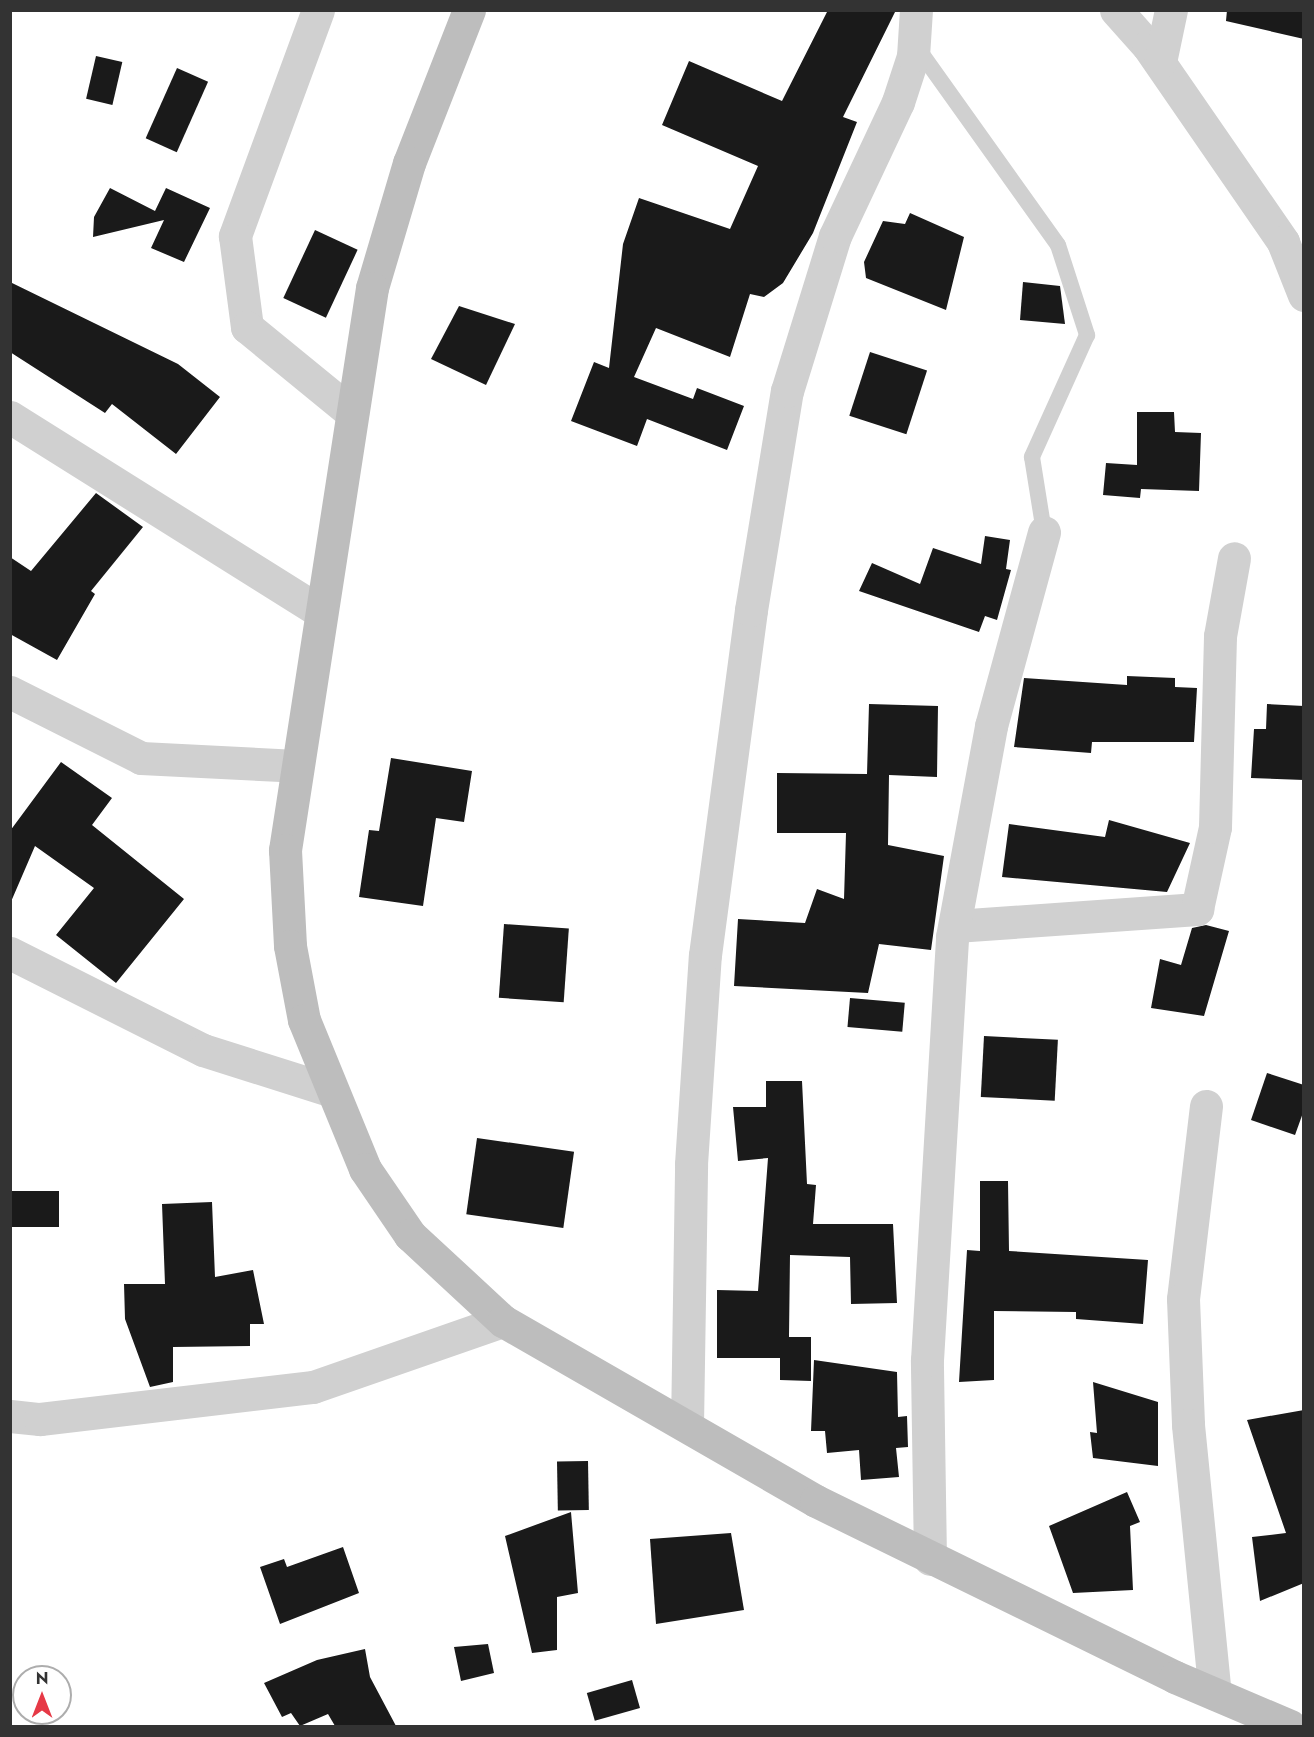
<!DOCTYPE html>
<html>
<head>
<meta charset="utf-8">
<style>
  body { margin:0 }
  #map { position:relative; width:1314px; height:1737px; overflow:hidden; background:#fff; font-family:Jost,sans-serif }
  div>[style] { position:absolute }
  .building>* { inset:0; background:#1a1a1a; transform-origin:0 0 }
  .lane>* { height:16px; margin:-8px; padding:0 8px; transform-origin:8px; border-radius:8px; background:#d0d0d0 }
  .street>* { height:33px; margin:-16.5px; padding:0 16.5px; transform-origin:16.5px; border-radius:16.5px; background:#d0d0d0 }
  .secondary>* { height:33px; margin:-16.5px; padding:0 16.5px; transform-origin:16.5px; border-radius:16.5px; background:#bdbdbd }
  span { translate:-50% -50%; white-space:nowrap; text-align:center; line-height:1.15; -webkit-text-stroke:6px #fff; paint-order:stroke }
  .frame { position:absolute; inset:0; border:12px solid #333; pointer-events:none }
  .north { position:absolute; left:12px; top:1665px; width:60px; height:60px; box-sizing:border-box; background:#fff; border:2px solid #adadad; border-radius:50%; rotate:0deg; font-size:16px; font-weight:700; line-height:24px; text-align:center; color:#333 }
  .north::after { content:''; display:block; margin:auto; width:21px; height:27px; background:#e63946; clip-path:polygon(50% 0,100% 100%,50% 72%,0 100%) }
</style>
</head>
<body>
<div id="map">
  <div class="building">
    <div style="clip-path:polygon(828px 10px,896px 10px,843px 117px,857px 122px,813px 233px,783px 283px,764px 297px,750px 294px,730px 357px,656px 328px,634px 377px,693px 399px,697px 388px,744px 406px,727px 450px,647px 419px,637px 446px,571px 421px,594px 362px,609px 368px,623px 244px,639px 198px,730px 229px,758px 166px,662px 125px,689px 61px,782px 101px)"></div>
    <div style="clip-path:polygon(1227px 10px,1304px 10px,1304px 39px,1226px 21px)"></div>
    <div style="left:96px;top:56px;width:27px;height:44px;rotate:13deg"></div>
    <div style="left:177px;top:68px;width:34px;height:77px;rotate:24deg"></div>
    <div style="clip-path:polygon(110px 188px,155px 211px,166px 188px,210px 208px,184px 262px,151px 248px,164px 220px,93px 237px,94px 217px)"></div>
    <div style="clip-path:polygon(910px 213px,964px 237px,946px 310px,866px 278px,864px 262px,883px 221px,905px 224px)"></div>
    <div style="left:315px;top:230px;width:47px;height:75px;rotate:25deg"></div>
    <div style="clip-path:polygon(10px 282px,178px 364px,220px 397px,176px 454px,112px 404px,105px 413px,10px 352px)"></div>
    <div style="clip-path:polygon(1023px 282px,1060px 286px,1065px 324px,1020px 320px)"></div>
    <div style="clip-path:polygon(459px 306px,515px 324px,486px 385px,431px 359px)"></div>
    <div style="left:870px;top:352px;width:60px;height:67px;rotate:18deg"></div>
    <div style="clip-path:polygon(1137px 412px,1174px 412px,1175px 432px,1201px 433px,1199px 491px,1141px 489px,1140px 498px,1103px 495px,1106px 463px,1137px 465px)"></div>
    <div style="clip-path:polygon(96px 493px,143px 527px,91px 591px,95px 594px,57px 660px,10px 634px,10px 557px,31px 571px)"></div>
    <div style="clip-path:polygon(985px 536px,1010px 540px,1006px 569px,1011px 570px,997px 620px,985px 616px,979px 632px,859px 591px,872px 563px,920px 584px,933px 548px,981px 564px)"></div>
    <div style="clip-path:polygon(1127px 676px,1175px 678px,1175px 687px,1197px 688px,1194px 742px,1092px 742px,1091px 753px,1014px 747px,1024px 678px,1127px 685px)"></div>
    <div style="clip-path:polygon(869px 704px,938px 706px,937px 777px,889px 775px,888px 845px,944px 856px,931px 950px,879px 944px,868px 993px,734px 986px,738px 919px,805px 923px,817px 889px,844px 899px,846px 833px,777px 833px,777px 773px,867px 774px)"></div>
    <div style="clip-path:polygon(1267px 704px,1304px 706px,1304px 780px,1251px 778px,1254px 729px,1266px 729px)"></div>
    <div style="clip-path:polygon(391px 758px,472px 771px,464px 822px,436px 818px,423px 906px,359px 897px,369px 830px,379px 831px)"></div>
    <div style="clip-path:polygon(61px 762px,112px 798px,92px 825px,184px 899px,116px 983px,56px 935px,94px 888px,35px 846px,10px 904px,10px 831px)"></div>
    <div style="clip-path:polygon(1109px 820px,1190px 843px,1167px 892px,1002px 877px,1009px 824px,1105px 837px)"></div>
    <div style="left:504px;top:924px;width:65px;height:74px;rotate:4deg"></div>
    <div style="clip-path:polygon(1206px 925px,1229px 931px,1204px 1016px,1151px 1008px,1160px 959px,1181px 965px,1192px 928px)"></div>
    <div style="left:850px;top:998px;width:55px;height:29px;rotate:5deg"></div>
    <div style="left:984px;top:1036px;width:74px;height:61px;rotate:3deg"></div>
    <div style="clip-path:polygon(1267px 1073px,1304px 1085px,1304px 1110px,1295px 1135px,1251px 1120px)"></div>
    <div style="clip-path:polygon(766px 1081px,802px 1081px,807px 1184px,816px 1185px,813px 1224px,893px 1224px,897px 1303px,851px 1304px,850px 1257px,790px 1255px,789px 1337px,811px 1337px,811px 1381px,780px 1380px,780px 1358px,717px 1358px,717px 1290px,758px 1291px,768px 1158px,738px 1161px,733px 1107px,766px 1107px)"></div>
    <div style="left:477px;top:1138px;width:98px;height:77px;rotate:8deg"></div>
    <div style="clip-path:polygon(980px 1181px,1008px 1181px,1009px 1251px,1148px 1260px,1143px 1324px,1076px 1319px,1076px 1312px,994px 1311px,994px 1380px,959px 1382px,967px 1250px,980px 1251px)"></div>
    <div style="left:10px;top:1191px;width:49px;height:36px"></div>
    <div style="clip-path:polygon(212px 1202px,215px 1277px,253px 1270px,264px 1324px,250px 1324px,250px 1346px,173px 1347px,173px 1382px,150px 1387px,125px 1319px,124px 1284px,165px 1284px,162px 1204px)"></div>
    <div style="clip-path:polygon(814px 1360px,897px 1372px,898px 1417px,907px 1416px,908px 1447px,896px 1448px,899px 1477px,861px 1480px,859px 1450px,827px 1453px,825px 1431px,811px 1431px)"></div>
    <div style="clip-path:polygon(1093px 1382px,1158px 1402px,1158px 1466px,1093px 1458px,1090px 1432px,1097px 1433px)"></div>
    <div style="clip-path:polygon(1304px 1410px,1304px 1583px,1260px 1601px,1252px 1537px,1286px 1533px,1247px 1420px)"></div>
    <div style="left:588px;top:1461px;width:49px;height:31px;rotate:89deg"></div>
    <div style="clip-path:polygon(1127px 1492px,1140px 1522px,1130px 1526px,1133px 1590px,1073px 1593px,1049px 1526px)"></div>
    <div style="clip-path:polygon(571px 1512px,578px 1593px,557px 1597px,557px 1650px,532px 1653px,505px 1536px)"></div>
    <div style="clip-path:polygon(731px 1533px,744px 1610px,656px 1624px,650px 1539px)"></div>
    <div style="clip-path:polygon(343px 1547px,359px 1593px,280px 1624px,260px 1567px,284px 1559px,287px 1567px)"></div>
    <div style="clip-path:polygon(488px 1644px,494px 1673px,461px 1681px,454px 1647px)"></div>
    <div style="clip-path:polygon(365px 1649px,370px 1677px,396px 1726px,335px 1726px,328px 1714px,300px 1726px,291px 1713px,282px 1717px,264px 1683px,317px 1660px)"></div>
    <div style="left:632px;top:1680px;width:29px;height:47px;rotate:74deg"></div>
  </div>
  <div class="lane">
    <div style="left:916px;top:46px;width:244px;rotate:54.5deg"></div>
    <div style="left:1058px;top:245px;width:95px;rotate:72.1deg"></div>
    <div style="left:1087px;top:335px;width:134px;rotate:114.3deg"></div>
    <div style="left:1032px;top:457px;width:76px;rotate:80.9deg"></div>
  </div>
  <div class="street">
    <div style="left:318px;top:10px;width:241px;rotate:110.2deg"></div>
    <div style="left:235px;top:236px;width:92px;rotate:82.5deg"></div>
    <div style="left:247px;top:327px;width:136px;rotate:39.3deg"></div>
    <div style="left:1116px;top:10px;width:48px;rotate:48.4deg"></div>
    <div style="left:1148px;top:46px;width:238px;rotate:55.4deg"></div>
    <div style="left:1283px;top:242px;width:57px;rotate:68.4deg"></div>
    <div style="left:1160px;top:62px;width:53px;rotate:-78.1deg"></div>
    <div style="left:10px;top:417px;width:367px;rotate:32.1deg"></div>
    <div style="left:10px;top:692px;width:147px;rotate:26.7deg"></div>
    <div style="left:141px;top:758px;width:156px;rotate:2.9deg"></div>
    <div style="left:955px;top:926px;width:243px;rotate:-4deg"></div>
    <div style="left:1197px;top:909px;width:84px;rotate:-77.6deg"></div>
    <div style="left:1215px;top:827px;width:191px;rotate:-88.5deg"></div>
    <div style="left:1220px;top:636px;width:79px;rotate:-79.8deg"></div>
    <div style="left:10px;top:953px;width:216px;rotate:26.7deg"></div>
    <div style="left:203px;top:1050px;width:135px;rotate:17.6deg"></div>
    <div style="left:1206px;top:1106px;width:194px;rotate:96.8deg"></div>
    <div style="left:1183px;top:1299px;width:126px;rotate:87.7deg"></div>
    <div style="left:1188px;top:1425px;width:270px;rotate:84.3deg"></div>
    <div style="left:10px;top:1416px;width:30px;rotate:6deg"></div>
    <div style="left:40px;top:1419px;width:275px;rotate:-6.7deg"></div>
    <div style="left:313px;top:1387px;width:201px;rotate:-19.2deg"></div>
    <div style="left:687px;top:1426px;width:262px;rotate:-89.1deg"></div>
    <div style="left:691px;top:1164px;width:209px;rotate:-86.2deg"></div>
    <div style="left:705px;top:955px;width:348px;rotate:-82.4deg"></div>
    <div style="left:751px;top:610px;width:222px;rotate:-80.7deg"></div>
    <div style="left:787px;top:391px;width:162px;rotate:-72.8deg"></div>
    <div style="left:835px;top:236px;width:148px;rotate:-64.8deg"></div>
    <div style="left:898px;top:102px;width:48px;rotate:-71.9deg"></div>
    <div style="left:913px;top:56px;width:46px;rotate:-86.3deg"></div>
    <div style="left:930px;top:1559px;width:199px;rotate:-90.9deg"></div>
    <div style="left:927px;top:1360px;width:424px;rotate:-86.6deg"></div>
    <div style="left:952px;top:937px;width:215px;rotate:-79.5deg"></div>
    <div style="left:991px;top:726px;width:201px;rotate:-74.7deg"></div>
  </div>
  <div class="secondary">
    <div style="left:469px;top:10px;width:164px;rotate:111.4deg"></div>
    <div style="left:409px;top:163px;width:130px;rotate:106.5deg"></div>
    <div style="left:372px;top:288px;width:569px;rotate:98.8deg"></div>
    <div style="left:285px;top:850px;width:96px;rotate:87deg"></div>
    <div style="left:290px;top:946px;width:75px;rotate:79.3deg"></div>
    <div style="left:304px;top:1020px;width:161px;rotate:67.7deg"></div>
    <div style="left:365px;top:1169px;width:80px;rotate:55.7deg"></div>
    <div style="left:410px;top:1235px;width:127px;rotate:42.8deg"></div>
    <div style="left:503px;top:1321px;width:361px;rotate:29.9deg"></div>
    <div style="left:816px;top:1501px;width:400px;rotate:26.1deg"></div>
    <div style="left:1175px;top:1677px;width:125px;rotate:23.1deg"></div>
  </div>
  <div class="frame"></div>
  <div class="north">N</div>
</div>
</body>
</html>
